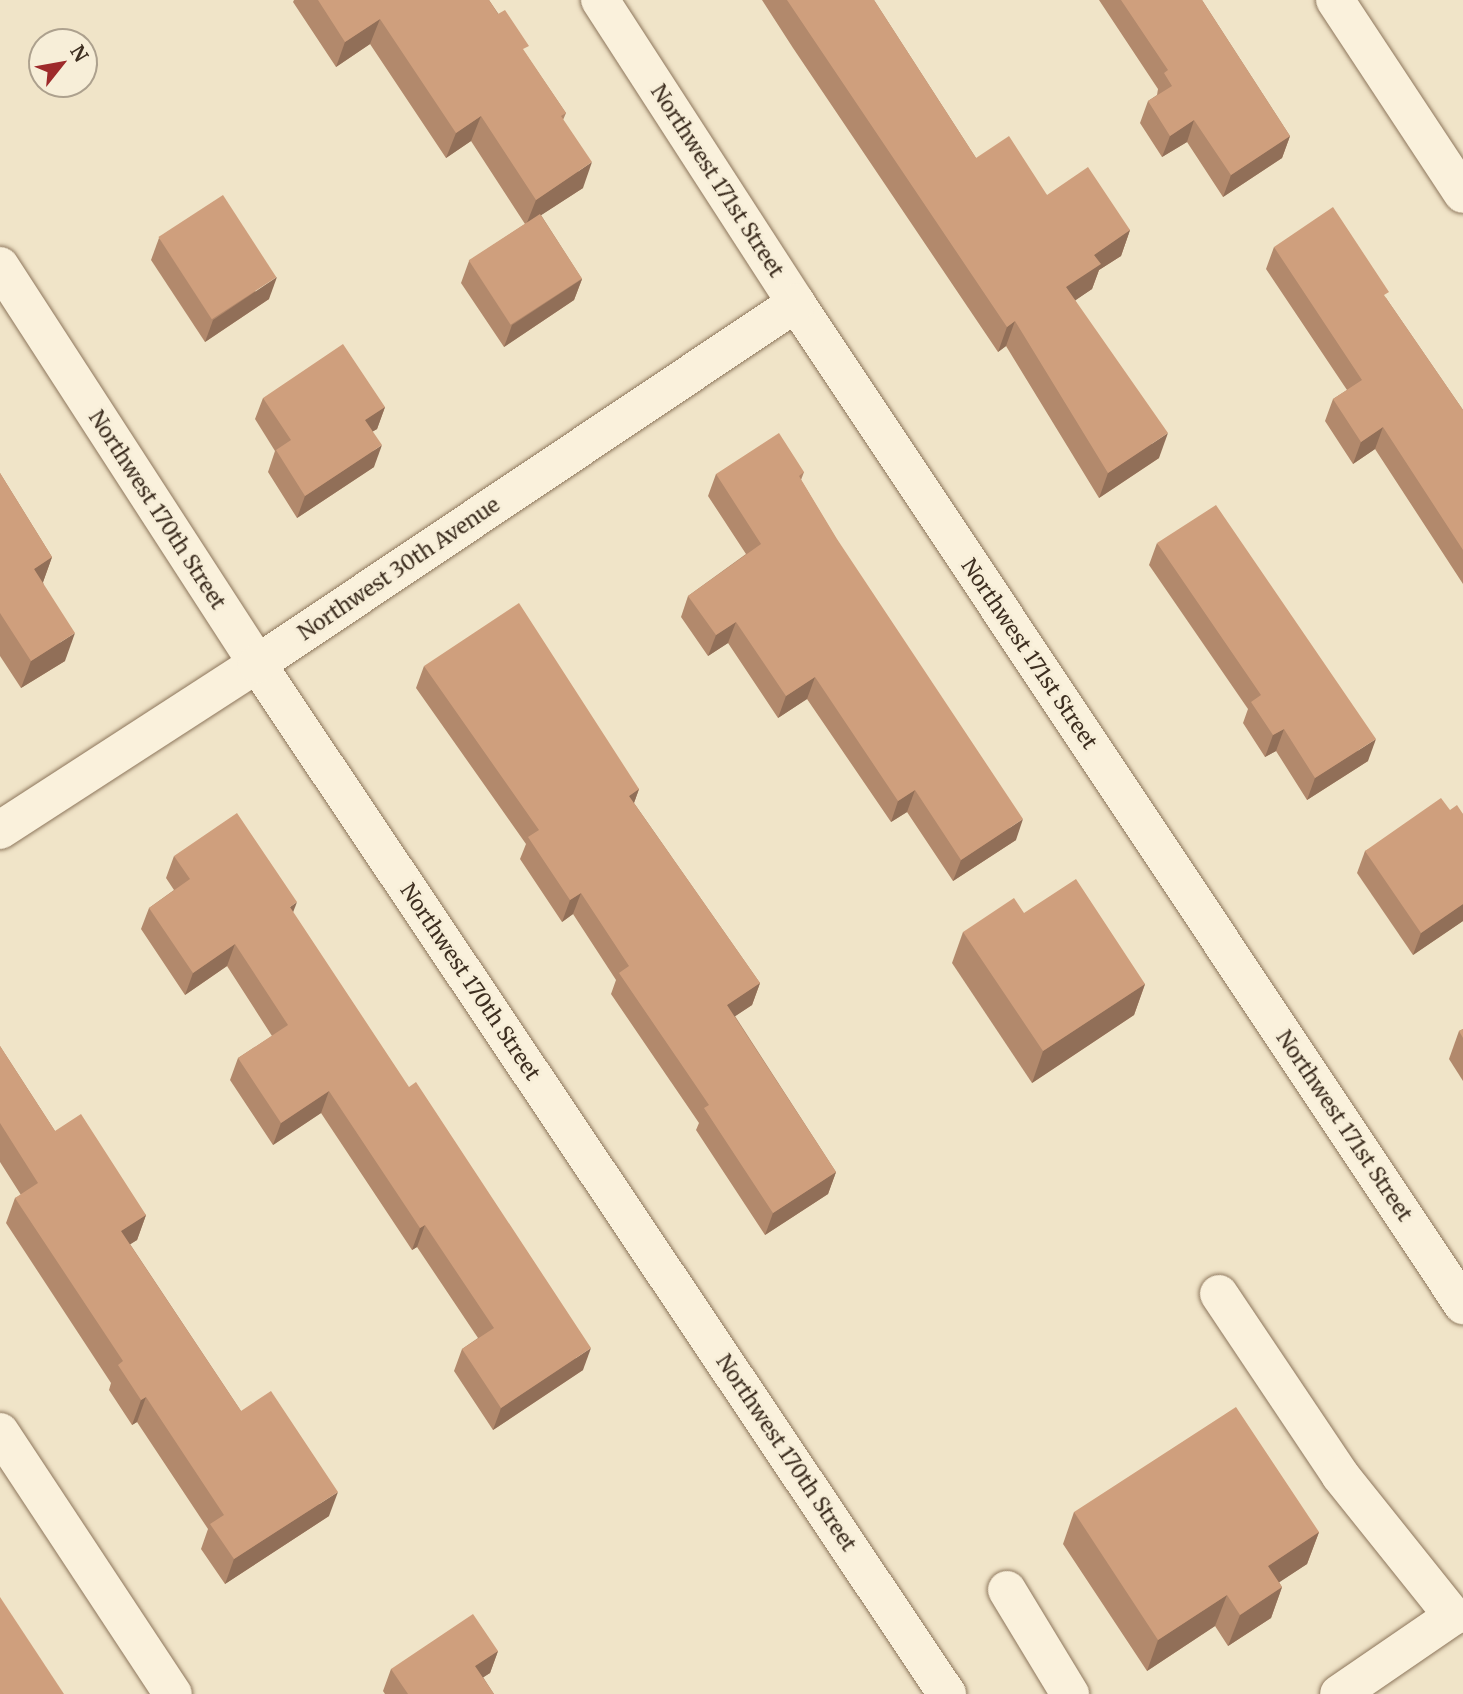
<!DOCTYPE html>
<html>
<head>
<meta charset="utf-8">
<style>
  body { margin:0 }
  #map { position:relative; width:1463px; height:1694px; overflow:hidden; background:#f0e4c8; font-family:Merriweather,serif }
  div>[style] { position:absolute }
  .roads { filter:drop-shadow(0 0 2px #8d765c) drop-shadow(0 0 2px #8d765c) }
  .minor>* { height:38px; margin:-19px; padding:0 19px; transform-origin:19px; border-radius:19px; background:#faf1dc }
  .wall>* { inset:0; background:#b2896c }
  .shaded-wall>* { inset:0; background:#916f58 }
  .building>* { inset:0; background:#cf9f7d; transform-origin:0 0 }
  span { translate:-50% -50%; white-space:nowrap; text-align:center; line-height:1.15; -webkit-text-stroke:5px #f7eed8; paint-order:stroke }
  .street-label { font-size:21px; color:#3d2e20 }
  .north { position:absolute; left:28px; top:28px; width:70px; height:70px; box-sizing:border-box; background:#f7eed8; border:2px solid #ada18e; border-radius:50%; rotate:59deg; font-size:19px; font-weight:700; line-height:28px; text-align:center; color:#3d2e20 }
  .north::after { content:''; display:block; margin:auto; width:24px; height:32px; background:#9e2a2b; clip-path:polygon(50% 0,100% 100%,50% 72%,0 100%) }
</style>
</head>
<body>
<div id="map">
  <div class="roads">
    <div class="minor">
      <div style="left:600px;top:0;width:361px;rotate:57.1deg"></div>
      <div style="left:796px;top:303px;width:1204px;rotate:56.35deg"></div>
      <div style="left:1335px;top:0;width:232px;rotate:56.6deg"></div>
      <div style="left:0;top:266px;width:474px;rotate:57.1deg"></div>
      <div style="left:257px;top:664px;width:1240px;rotate:56.18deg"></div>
      <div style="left:0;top:830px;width:306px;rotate:-32.9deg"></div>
      <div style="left:257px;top:664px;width:649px;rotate:-33.81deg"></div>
      <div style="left:1219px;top:1294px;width:218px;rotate:56.2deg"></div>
      <div style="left:1340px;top:1475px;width:181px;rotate:51.3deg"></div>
      <div style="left:1453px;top:1616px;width:138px;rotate:145.6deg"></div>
      <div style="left:0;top:1432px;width:314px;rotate:56.6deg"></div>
      <div style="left:1007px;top:1590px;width:122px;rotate:58.8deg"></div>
    </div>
  </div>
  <div class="wall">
    <div style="clip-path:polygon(294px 0,489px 0,566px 113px,563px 120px,583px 188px,541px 215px,582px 279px,574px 300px,504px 347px,461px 283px,469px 261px,525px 224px,471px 141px,446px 158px,370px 44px,336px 67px,293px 2px)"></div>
    <div style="clip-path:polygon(762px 0,874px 0,976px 158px,1047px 195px,1130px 230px,1121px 256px,1099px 270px,1092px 289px,1075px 300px,1159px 458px,1099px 498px,1006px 346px,998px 352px,793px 48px)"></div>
    <div style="clip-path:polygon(1099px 0,1202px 0,1290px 136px,1282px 158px,1223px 197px,1187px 142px,1162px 157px,1140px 123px,1148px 101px,1157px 95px,1158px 89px)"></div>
    <div style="clip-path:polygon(159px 238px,269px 299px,205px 342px,151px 260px)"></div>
    <div style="clip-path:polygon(1274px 247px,1386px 298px,1463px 410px,1463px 584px,1375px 449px,1353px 464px,1325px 421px,1333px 399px,1347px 390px,1266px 269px)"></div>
    <div style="clip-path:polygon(263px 398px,385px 407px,377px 429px,373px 431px,374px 467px,297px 518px,268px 472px,275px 451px,255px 419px)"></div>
    <div style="clip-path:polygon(804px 472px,801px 480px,1016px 840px,953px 881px,907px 812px,891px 822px,807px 699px,778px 718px,728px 643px,708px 656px,681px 617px,688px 596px,746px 554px,708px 496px,716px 474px)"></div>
    <div style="clip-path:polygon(0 473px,52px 557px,43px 582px,65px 661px,21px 688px,0 656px)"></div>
    <div style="clip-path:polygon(1157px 543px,1368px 761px,1307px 800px,1276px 751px,1265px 757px,1243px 723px,1248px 709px,1149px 565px)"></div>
    <div style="clip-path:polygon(424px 666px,639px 789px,634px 803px,760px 983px,752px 1005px,735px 1016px,836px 1172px,828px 1194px,765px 1235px,696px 1130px,699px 1123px,611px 994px,616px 980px,573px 914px,562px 922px,520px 859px,526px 844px,416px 688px)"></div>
    <div style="clip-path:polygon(1450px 810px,1463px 814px,1463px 921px,1413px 955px,1357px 873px,1365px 851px)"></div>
    <div style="clip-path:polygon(174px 856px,293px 913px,583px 1370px,493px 1430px,454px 1371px,462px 1349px,478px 1338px,417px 1247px,412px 1250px,321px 1113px,273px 1145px,230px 1080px,238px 1058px,272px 1036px,227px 966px,185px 995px,141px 929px,149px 908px,174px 890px,166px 878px)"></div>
    <div style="clip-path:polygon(963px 932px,1145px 984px,1134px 1015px,1032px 1083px,952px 963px)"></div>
    <div style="clip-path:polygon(1463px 1029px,1463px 1081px,1449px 1059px,1459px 1031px)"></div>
    <div style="clip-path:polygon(0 1046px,55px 1131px,146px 1215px,137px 1240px,130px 1244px,241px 1411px,329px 1516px,225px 1584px,201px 1549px,208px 1529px,137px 1422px,132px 1425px,109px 1390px,111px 1383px,6px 1223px,15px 1198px,21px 1195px,0 1162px)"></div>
    <div style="clip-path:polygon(1074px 1512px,1319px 1532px,1307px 1564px,1279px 1582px,1282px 1587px,1271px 1618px,1228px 1646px,1215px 1626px,1147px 1671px,1063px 1544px)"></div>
    <div style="clip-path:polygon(498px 1651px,490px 1673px,483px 1677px,494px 1694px,385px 1694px,383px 1691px,391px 1669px)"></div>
  </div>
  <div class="shaded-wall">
    <div style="clip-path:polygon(380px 19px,370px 44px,336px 67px,345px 42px)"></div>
    <div style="clip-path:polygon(481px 116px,471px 141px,446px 158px,456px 133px)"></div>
    <div style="clip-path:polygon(1194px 120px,1187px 142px,1162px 157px,1170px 136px)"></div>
    <div style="clip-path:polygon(1290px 136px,1282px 158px,1223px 197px,1231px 175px)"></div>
    <div style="clip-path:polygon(592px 162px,583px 188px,526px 225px,536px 200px)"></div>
    <div style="clip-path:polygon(1130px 230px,1121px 256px,1099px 270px,1092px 289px,1057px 313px,1066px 287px,1094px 255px)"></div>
    <div style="clip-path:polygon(277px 277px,269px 299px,205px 342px,213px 320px)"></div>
    <div style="clip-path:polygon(582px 279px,574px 300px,504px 347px,512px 325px)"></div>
    <div style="clip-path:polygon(1015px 321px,1006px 346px,998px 352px,1007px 327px)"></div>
    <div style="clip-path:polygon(385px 407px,377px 429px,357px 441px,365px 420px)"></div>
    <div style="clip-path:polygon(1383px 427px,1375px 449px,1353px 464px,1361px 442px)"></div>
    <div style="clip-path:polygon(1168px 433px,1159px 458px,1099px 498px,1108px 473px)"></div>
    <div style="clip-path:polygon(382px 445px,374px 467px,297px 518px,305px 496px)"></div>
    <div style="clip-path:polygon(52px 557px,42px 585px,34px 569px)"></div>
    <div style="clip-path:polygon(736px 622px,728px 643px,708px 656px,716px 635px)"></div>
    <div style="clip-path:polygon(75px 633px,65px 661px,21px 688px,31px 661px)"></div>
    <div style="clip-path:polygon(815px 677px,807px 699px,778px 718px,786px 696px)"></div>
    <div style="clip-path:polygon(1284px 729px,1276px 751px,1265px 757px,1273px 735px)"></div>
    <div style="clip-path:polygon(1376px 739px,1368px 761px,1307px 800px,1315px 778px)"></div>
    <div style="clip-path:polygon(639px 789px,631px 811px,629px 796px)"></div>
    <div style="clip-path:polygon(915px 790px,907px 812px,891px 822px,898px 801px)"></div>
    <div style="clip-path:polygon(1023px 819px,1016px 840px,953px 881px,961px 860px)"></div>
    <div style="clip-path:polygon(581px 893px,573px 914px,562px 922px,570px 900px)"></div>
    <div style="clip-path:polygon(297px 902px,289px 923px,290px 907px)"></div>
    <div style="clip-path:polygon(1463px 904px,1463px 921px,1413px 955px,1421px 933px)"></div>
    <div style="clip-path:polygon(235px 944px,227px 966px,185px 995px,193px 973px)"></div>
    <div style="clip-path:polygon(760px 983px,752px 1005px,719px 1027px,727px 1005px)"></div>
    <div style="clip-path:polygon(1145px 984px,1134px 1015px,1032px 1083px,1043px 1051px)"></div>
    <div style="clip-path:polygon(329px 1091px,321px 1113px,273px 1145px,281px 1123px)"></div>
    <div style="clip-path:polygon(836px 1172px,828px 1194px,765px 1235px,773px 1213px)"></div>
    <div style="clip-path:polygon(146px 1215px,137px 1240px,112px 1256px,121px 1231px)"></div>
    <div style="clip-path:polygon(425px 1225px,417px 1247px,412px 1250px,420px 1228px)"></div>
    <div style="clip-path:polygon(591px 1348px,583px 1370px,493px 1430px,501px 1408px)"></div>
    <div style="clip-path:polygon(146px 1397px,137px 1422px,132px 1425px,141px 1400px)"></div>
    <div style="clip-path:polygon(338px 1492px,329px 1516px,225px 1584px,234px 1559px)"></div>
    <div style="clip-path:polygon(1319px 1532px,1307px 1564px,1257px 1597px,1268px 1566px)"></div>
    <div style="clip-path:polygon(1282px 1587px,1271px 1618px,1228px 1646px,1240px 1615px)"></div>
    <div style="clip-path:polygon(1227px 1595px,1215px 1626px,1147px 1671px,1158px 1640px)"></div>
    <div style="clip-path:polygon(498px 1651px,490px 1673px,467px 1688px,475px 1666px)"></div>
  </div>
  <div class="building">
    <div style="clip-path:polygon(318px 0,489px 0,498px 14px,505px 10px,529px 46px,523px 49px,566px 113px,561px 116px,592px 162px,536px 200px,481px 116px,456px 133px,380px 19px,345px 42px)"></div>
    <div style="clip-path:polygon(787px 0,874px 0,976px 158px,1009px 136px,1047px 195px,1088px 167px,1130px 230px,1094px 255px,1101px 264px,1066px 287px,1168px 433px,1108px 473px,1015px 321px,1007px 327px)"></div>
    <div style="clip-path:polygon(1121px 0,1202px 0,1290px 136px,1231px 175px,1194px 120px,1170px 136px,1148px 101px,1172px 86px,1164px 73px,1168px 70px)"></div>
    <div style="left:223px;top:195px;width:98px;height:77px;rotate:57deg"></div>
    <div style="clip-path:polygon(1333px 207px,1389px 292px,1384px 295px,1463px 410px,1463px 550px,1383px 427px,1361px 442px,1333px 399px,1362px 380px,1274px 247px)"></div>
    <div style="left:540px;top:214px;width:77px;height:85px;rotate:57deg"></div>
    <div style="clip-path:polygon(343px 344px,385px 407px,365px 420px,382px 445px,305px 496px,276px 450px,291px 440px,263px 398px)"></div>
    <div style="clip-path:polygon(779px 433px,804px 472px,799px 476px,837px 539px,1023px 819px,961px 860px,915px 790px,898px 801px,815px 677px,786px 696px,736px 622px,716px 635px,688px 596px,761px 544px,716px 474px)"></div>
    <div style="clip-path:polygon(0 473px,52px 557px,34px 569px,75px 633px,31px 661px,0 613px)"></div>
    <div style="clip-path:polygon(1216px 505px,1376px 739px,1315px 778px,1284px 729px,1273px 735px,1251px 702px,1261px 695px,1157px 543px)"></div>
    <div style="clip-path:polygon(519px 603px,639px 789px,629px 796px,760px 983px,727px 1005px,836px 1172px,773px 1213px,704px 1108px,709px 1105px,619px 973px,629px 966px,581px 893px,570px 900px,528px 837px,539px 830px,424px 666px)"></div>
    <div style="clip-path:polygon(1441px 798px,1450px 810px,1457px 805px,1463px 814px,1463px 904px,1421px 933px,1365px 851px)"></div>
    <div style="clip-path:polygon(237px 813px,297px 902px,290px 907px,409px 1087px,416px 1082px,591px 1348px,501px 1408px,462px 1349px,494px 1328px,425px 1225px,420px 1228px,329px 1091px,281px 1123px,238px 1058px,288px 1025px,235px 944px,193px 973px,149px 908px,190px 879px,174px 856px)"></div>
    <div style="clip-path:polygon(1076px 879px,1145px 984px,1043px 1051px,963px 932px,1014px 898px,1024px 913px)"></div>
    <div style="clip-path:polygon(1463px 1029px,1463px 1038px,1459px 1031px)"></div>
    <div style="clip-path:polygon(0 1046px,55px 1131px,81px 1114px,146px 1215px,121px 1231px,241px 1411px,271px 1391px,338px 1492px,234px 1559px,210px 1524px,224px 1515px,146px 1397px,141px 1400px,118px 1365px,123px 1361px,15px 1198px,38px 1183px,0 1123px)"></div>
    <div style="clip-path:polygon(1236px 1407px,1319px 1532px,1268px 1566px,1282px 1587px,1240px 1615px,1227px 1595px,1158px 1640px,1074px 1512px)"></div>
    <div style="clip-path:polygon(0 1597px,64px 1694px,0 1694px)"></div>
    <div style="clip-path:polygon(473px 1614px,498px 1651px,475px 1666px,494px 1694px,408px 1694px,391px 1669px)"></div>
  </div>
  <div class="street-label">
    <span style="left:717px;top:181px;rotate:57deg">Northwest 171st Street</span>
    <span style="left:157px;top:510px;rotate:57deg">Northwest 170th Street</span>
    <span style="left:399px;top:569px;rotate:-34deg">Northwest 30th Avenue</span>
    <span style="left:1029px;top:654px;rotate:56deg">Northwest 171st Street</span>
    <span style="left:470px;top:982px;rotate:56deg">Northwest 170th Street</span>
    <span style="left:1344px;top:1126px;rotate:56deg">Northwest 171st Street</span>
    <span style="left:786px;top:1453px;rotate:56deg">Northwest 170th Street</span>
  </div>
  <div class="north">N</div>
</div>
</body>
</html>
